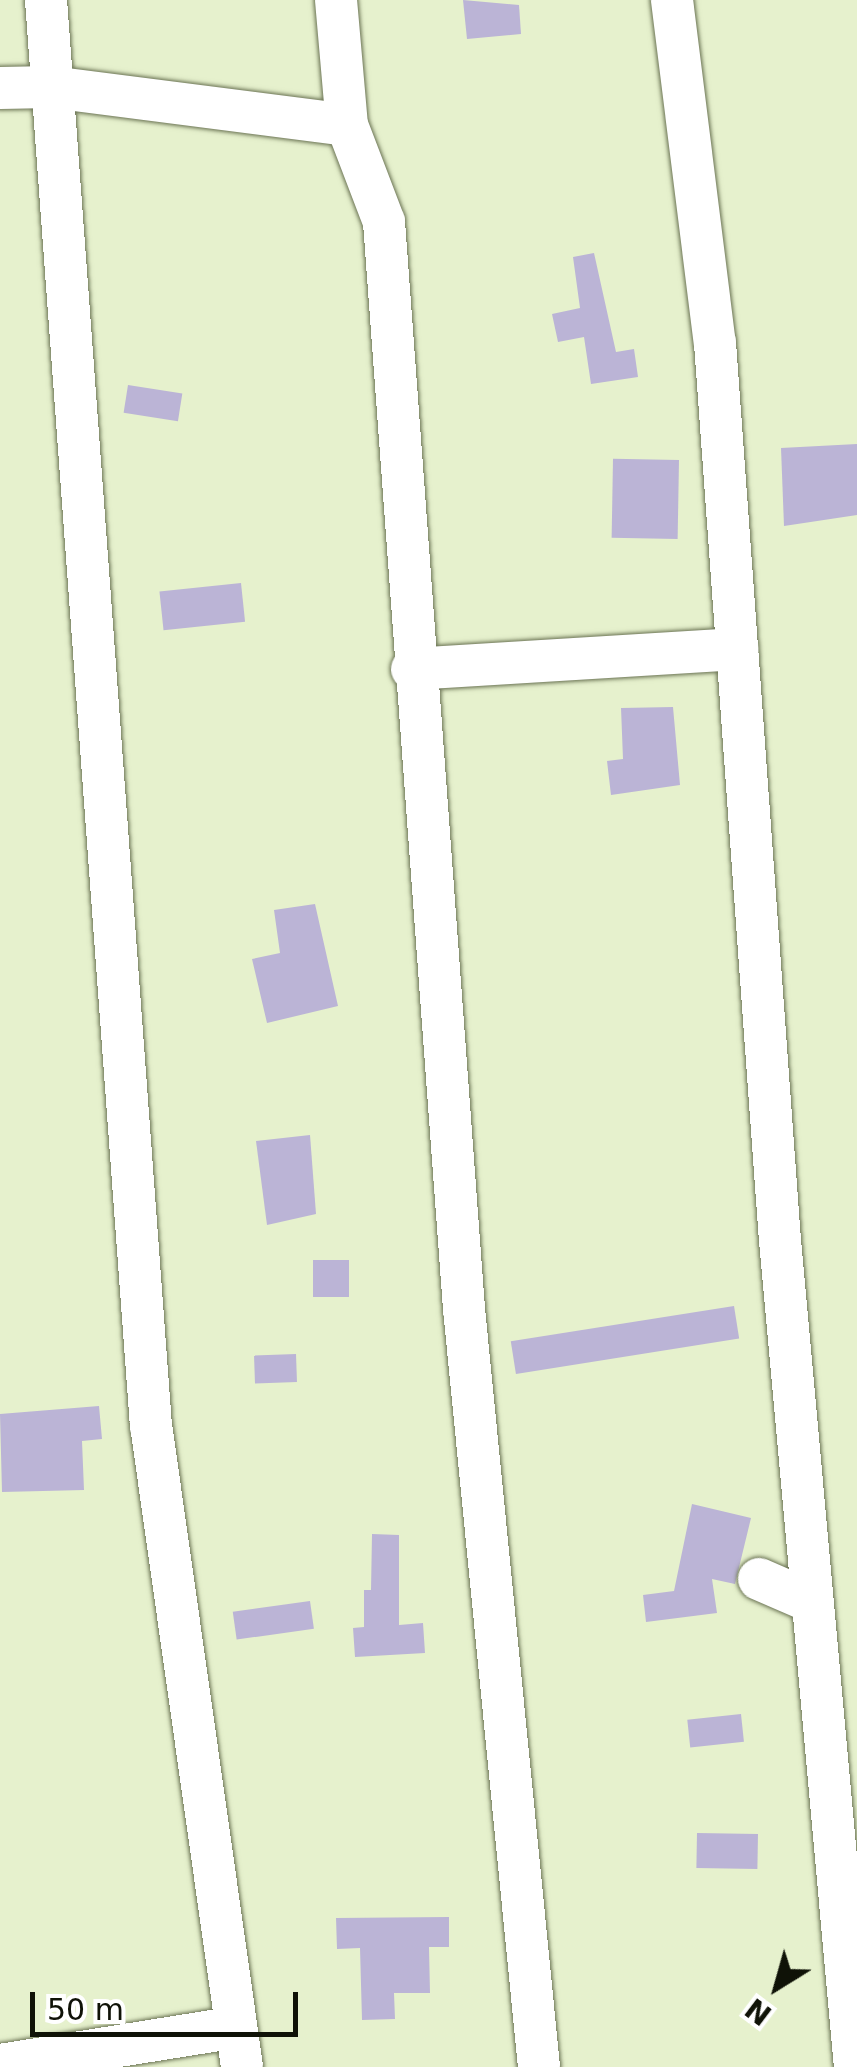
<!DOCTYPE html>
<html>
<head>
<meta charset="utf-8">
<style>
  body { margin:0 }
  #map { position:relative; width:857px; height:2067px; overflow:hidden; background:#e6f1cd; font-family:"DejaVu Sans",sans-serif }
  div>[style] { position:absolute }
  .building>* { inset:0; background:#bbb4d6; transform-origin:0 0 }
  .roads { filter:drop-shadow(0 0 2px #6b7454) drop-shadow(0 0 2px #6b7454) }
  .street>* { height:42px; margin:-21px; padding:0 21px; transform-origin:21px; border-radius:21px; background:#fff }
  span { translate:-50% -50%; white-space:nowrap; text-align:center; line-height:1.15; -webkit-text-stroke:8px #fff; paint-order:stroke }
  .north { position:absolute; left:727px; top:1937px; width:100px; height:100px; -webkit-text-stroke:8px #fff; paint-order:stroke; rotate:217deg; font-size:28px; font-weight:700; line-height:40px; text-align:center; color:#0f1207 }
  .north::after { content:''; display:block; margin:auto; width:35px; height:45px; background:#0f1207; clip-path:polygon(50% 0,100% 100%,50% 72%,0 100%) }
  .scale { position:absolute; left:30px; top:1992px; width:268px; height:45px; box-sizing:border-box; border:5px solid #0f1207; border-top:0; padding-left:12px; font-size:30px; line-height:35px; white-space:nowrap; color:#0f1207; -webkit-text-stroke:8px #fff; paint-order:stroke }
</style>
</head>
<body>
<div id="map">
  <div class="building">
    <div style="clip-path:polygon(463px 0,519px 5px,521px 34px,467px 39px)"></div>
    <div style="clip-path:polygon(594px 253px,616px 352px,634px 349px,638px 377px,591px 384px,584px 337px,558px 342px,552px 314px,580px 308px,573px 257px)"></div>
    <div style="left:128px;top:385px;width:55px;height:28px;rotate:9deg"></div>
    <div style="clip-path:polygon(857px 444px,857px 515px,784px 526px,781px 448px)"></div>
    <div style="left:679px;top:460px;width:79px;height:66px;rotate:91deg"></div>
    <div style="left:241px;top:583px;width:39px;height:82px;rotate:84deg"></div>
    <div style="clip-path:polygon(673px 707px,680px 785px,611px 795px,607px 761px,623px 759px,621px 708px)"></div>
    <div style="clip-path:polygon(315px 904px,338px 1006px,267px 1023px,252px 959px,280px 953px,274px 910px)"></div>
    <div style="clip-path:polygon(310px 1135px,316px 1214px,267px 1225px,256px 1141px)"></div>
    <div style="left:313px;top:1260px;width:36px;height:37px"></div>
    <div style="left:734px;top:1306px;width:33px;height:226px;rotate:81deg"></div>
    <div style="left:296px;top:1354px;width:28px;height:42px;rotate:88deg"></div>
    <div style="clip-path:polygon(99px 1406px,102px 1439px,82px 1441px,84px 1490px,2px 1492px,0 1414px)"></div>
    <div style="clip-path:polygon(692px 1504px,751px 1518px,735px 1584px,712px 1579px,717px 1613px,646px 1622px,643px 1595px,674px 1591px)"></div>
    <div style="clip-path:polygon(372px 1534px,399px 1535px,399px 1625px,423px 1623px,425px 1653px,355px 1657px,353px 1628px,364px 1627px,364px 1590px,371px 1590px)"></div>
    <div style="left:310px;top:1601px;width:28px;height:78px;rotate:82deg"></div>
    <div style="left:741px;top:1714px;width:28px;height:54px;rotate:84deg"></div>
    <div style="left:697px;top:1833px;width:61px;height:35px;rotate:1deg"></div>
    <div style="clip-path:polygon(449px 1917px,449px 1947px,429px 1947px,430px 1993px,394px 1993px,395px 2019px,362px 2020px,360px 1948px,337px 1949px,336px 1918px)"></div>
  </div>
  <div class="roads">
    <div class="street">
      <div style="left:46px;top:0;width:1429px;rotate:85.79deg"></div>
      <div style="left:151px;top:1425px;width:648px;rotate:81.93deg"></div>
      <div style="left:336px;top:0;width:125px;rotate:85deg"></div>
      <div style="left:347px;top:125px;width:104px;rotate:69.1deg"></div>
      <div style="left:384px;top:222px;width:1090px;rotate:85.79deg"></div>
      <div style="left:464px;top:1309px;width:762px;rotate:84.35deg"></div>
      <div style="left:672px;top:0;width:346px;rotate:82.9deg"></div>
      <div style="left:715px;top:343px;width:899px;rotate:85.86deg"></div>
      <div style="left:780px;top:1240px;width:830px;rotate:84.82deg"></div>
      <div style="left:0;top:88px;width:51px;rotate:-1.1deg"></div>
      <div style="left:51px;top:87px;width:298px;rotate:7.3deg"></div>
      <div style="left:412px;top:669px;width:326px;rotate:-3.5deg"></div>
      <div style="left:759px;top:1579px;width:58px;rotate:23.5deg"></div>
      <div style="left:0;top:2065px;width:239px;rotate:-9.1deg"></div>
    </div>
  </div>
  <div class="north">N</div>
  <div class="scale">50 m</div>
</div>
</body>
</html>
